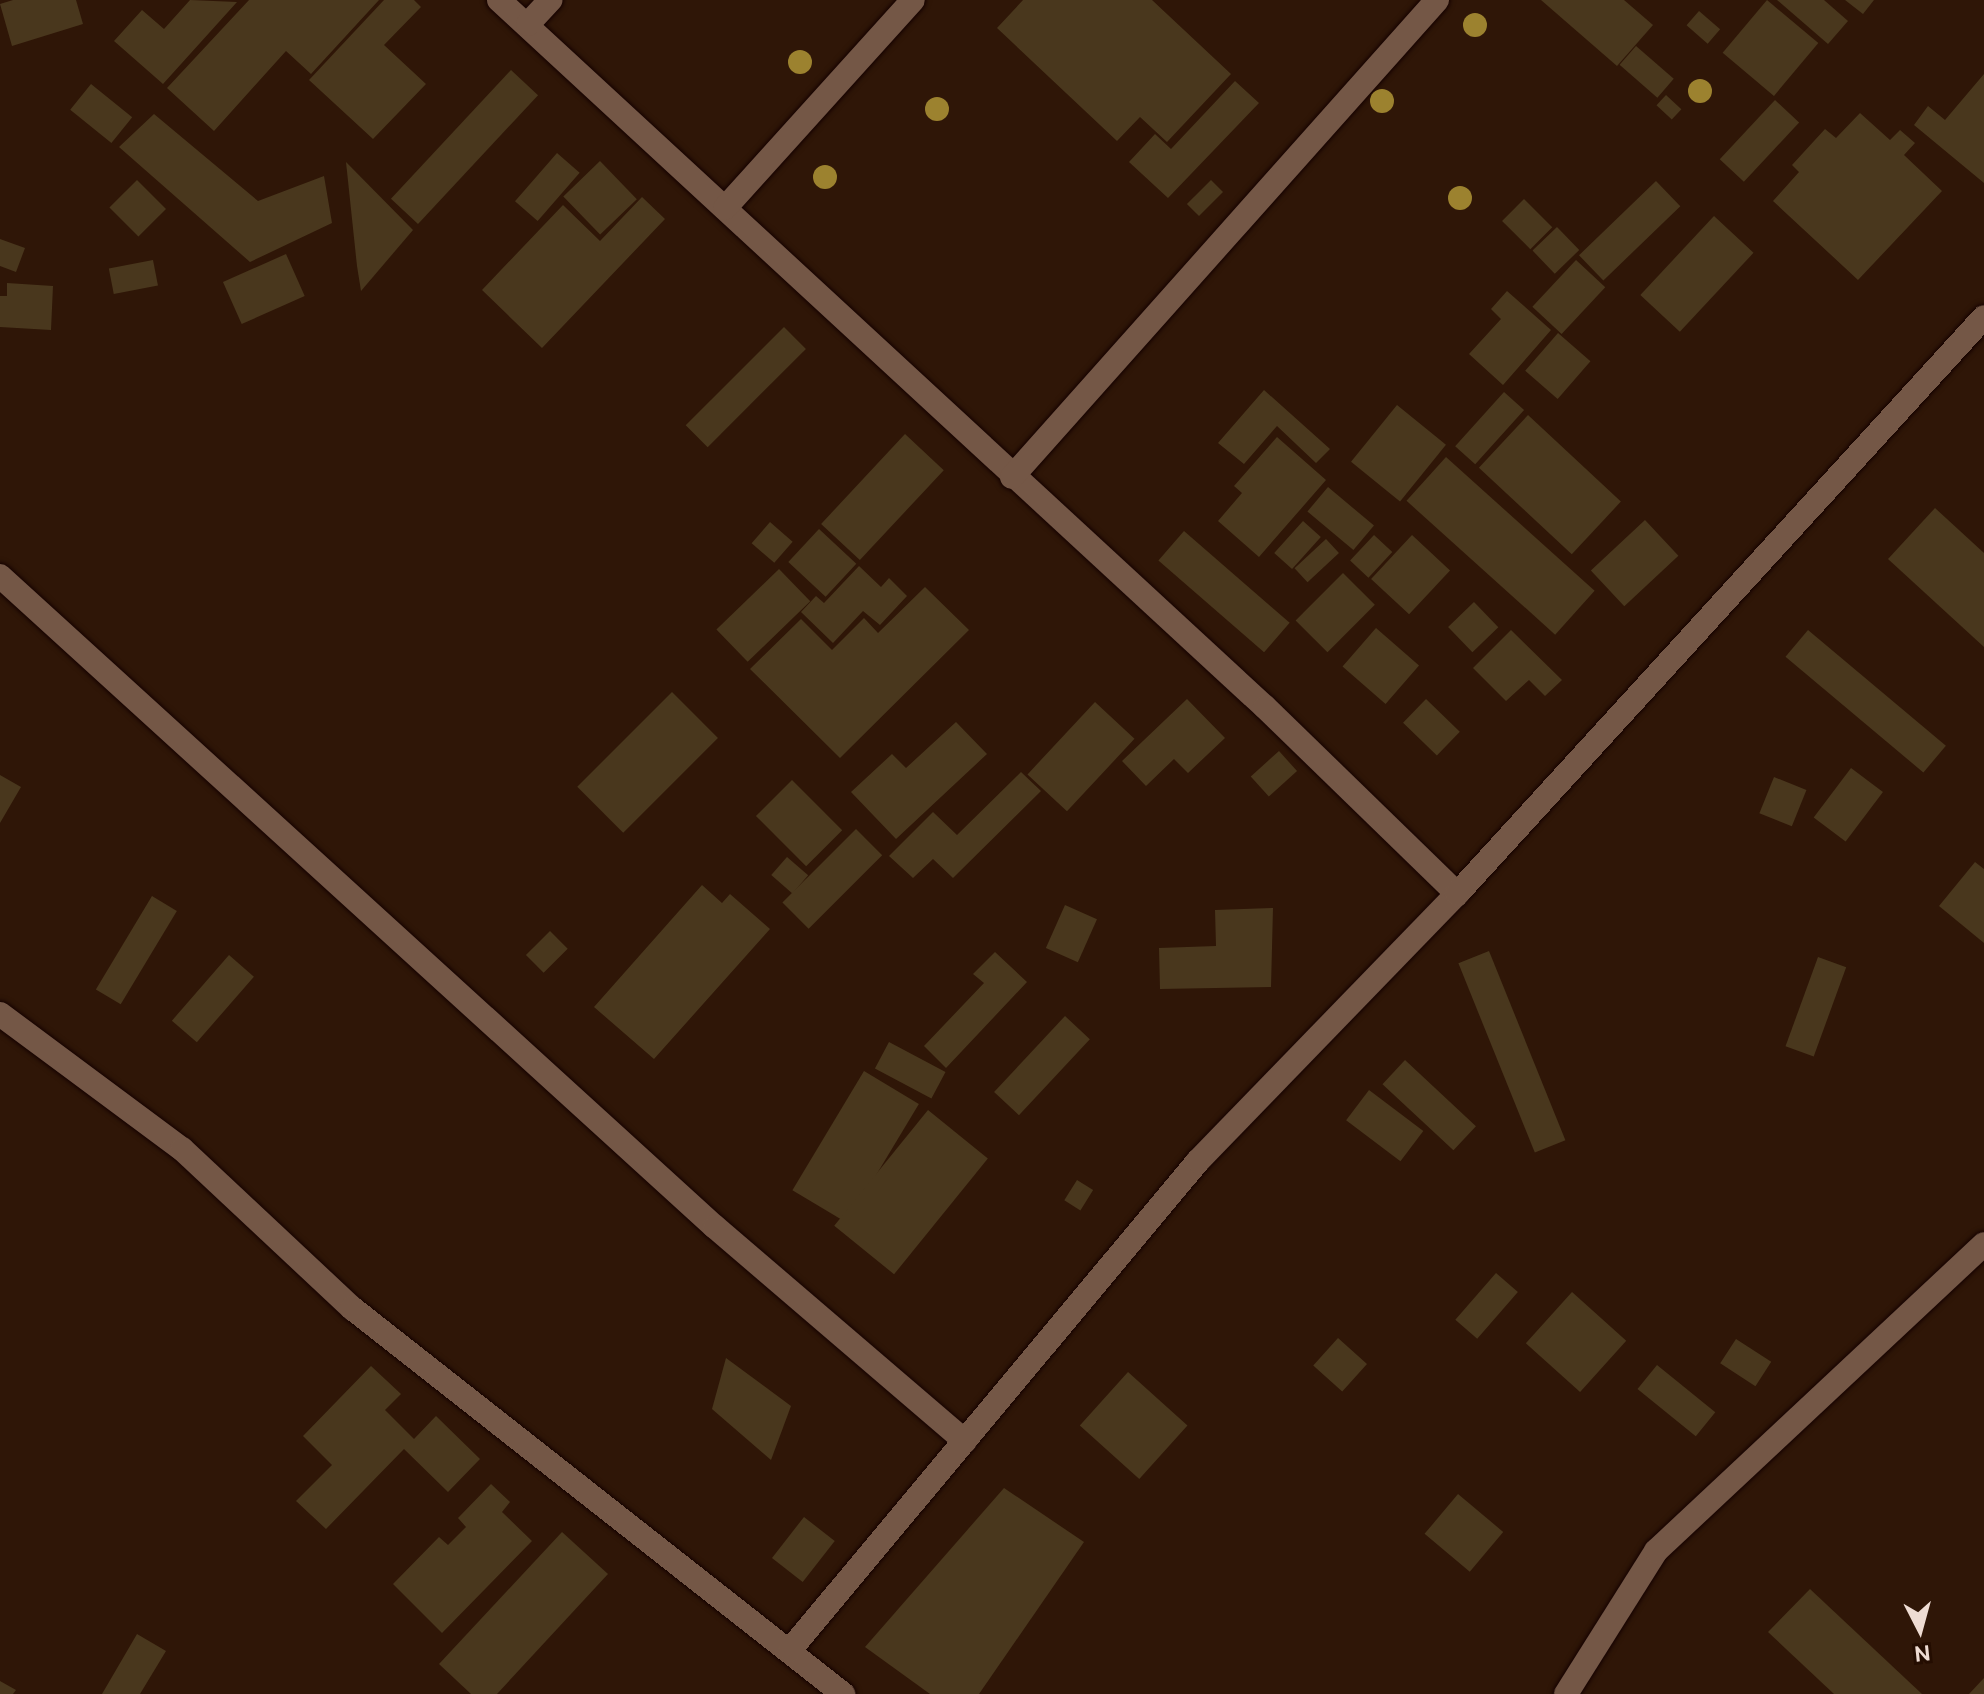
<!DOCTYPE html>
<html>
<head>
<meta charset="utf-8">
<style>
  body { margin:0 }
  #map { position:relative; width:1984px; height:1694px; overflow:hidden; background:#2f1607; font-family:Ubuntu,sans-serif }
  div>[style] { position:absolute }
  .building>* { inset:0; background:#49371d; transform-origin:0 0 }
  .roads { filter:drop-shadow(0 0 2px #150200) drop-shadow(0 0 2px #150200) }
  .minor>* { height:24px; margin:-12px; padding:0 12px; transform-origin:12px; border-radius:12px; background:#745746 }
  .trees>* { width:24px; height:24px; margin:-12px; border-radius:50%; background:#9c822f }
  span { translate:-50% -50%; white-space:nowrap; text-align:center; line-height:1.15; -webkit-text-stroke:6px #240d01; paint-order:stroke }
  .north { position:absolute; left:1880px; top:1590px; width:80px; height:80px; -webkit-text-stroke:6px #240d01; paint-order:stroke; rotate:174deg; font-size:22px; font-weight:700; line-height:32px; text-align:center; color:#eedcd3 }
  .north::after { content:''; display:block; margin:auto; width:28px; height:36px; background:#eedcd3; clip-path:polygon(50% 0,100% 100%,50% 72%,0 100%) }
</style>
</head>
<body>
<div id="map">
  <div class="building">
    <div style="clip-path:polygon(13px 0,76px 0,83px 24px,12px 46px,0 4px)"></div>
    <div style="clip-path:polygon(190px 0,237px 2px,163px 84px,114px 41px,142px 10px,164px 29px)"></div>
    <div style="clip-path:polygon(249px 0,379px 0,311px 74px,286px 51px,214px 131px,167px 88px)"></div>
    <div style="clip-path:polygon(384px 0,414px 0,421px 7px,384px 45px,426px 84px,373px 139px,309px 80px)"></div>
    <div style="clip-path:polygon(1023px 0,1152px 0,1231px 74px,1167px 142px,1140px 117px,1117px 141px,997px 28px)"></div>
    <div style="clip-path:polygon(1541px 0,1624px 0,1653px 25px,1617px 66px)"></div>
    <div style="left:1767px;top:0;width:67px;height:69px;rotate:40deg"></div>
    <div style="clip-path:polygon(1777px 0,1824px 0,1848px 21px,1828px 44px)"></div>
    <div style="clip-path:polygon(1845px 0,1874px 0,1863px 14px)"></div>
    <div style="left:1699px;top:11px;width:28px;height:19px;rotate:41deg"></div>
    <div style="left:1636px;top:46px;width:50px;height:25px;rotate:41deg"></div>
    <div style="left:511px;top:70px;width:37px;height:176px;rotate:43deg"></div>
    <div style="clip-path:polygon(1984px 74px,1984px 183px,1914px 125px,1928px 106px,1945px 120px)"></div>
    <div style="clip-path:polygon(1235px 81px,1259px 103px,1168px 198px,1129px 162px,1155px 134px,1171px 149px)"></div>
    <div style="left:91px;top:84px;width:53px;height:33px;rotate:39deg"></div>
    <div style="left:1666px;top:95px;width:21px;height:14px;rotate:43deg"></div>
    <div style="left:1775px;top:100px;width:33px;height:81px;rotate:43deg"></div>
    <div style="clip-path:polygon(1860px 113px,1890px 140px,1900px 130px,1915px 143px,1904px 155px,1942px 191px,1858px 280px,1773px 201px,1799px 172px,1792px 165px,1825px 129px,1836px 138px)"></div>
    <div style="clip-path:polygon(154px 114px,258px 201px,324px 176px,332px 223px,250px 262px,119px 147px)"></div>
    <div style="left:557px;top:153px;width:30px;height:64px;rotate:41deg"></div>
    <div style="left:600px;top:161px;width:53px;height:51px;rotate:46deg"></div>
    <div style="clip-path:polygon(346px 162px,413px 230px,361px 291px,357px 266px)"></div>
    <div style="left:137px;top:180px;width:41px;height:39px;rotate:45deg"></div>
    <div style="left:1211px;top:180px;width:17px;height:34px;rotate:45deg"></div>
    <div style="left:1656px;top:181px;width:35px;height:107px;rotate:46deg"></div>
    <div style="clip-path:polygon(642px 197px,665px 219px,542px 348px,482px 290px,563px 205px,600px 241px)"></div>
    <div style="left:1524px;top:199px;width:40px;height:31px;rotate:45deg"></div>
    <div style="left:1714px;top:216px;width:54px;height:108px;rotate:43deg"></div>
    <div style="left:1557px;top:227px;width:32px;height:34px;rotate:46deg"></div>
    <div style="clip-path:polygon(0 239px,25px 248px,16px 272px,0 266px)"></div>
    <div style="left:286px;top:254px;width:46px;height:69px;rotate:66deg"></div>
    <div style="left:153px;top:260px;width:26px;height:45px;rotate:79deg"></div>
    <div style="left:1576px;top:260px;width:40px;height:64px;rotate:43deg"></div>
    <div style="clip-path:polygon(7px 283px,53px 286px,51px 330px,0 327px,0 296px,7px 296px)"></div>
    <div style="clip-path:polygon(1507px 291px,1551px 330px,1503px 385px,1469px 354px,1501px 319px,1491px 309px)"></div>
    <div style="left:784px;top:327px;width:31px;height:139px;rotate:45deg"></div>
    <div style="left:1558px;top:333px;width:43px;height:50px;rotate:41deg"></div>
    <div style="clip-path:polygon(1264px 390px,1330px 449px,1316px 463px,1277px 426px,1244px 464px,1218px 443px)"></div>
    <div style="left:1504px;top:392px;width:27px;height:73px;rotate:42deg"></div>
    <div style="left:1397px;top:405px;width:63px;height:73px;rotate:39deg"></div>
    <div style="left:1528px;top:415px;width:127px;height:72px;rotate:43deg"></div>
    <div style="left:905px;top:434px;width:53px;height:123px;rotate:43deg"></div>
    <div style="clip-path:polygon(1277px 437px,1326px 480px,1259px 557px,1218px 521px,1242px 493px,1234px 486px)"></div>
    <div style="left:1446px;top:457px;width:200px;height:59px;rotate:42deg"></div>
    <div style="left:1328px;top:487px;width:60px;height:32px;rotate:40deg"></div>
    <div style="clip-path:polygon(1935px 508px,1984px 553px,1984px 647px,1888px 559px)"></div>
    <div style="left:1645px;top:520px;width:49px;height:74px;rotate:47deg"></div>
    <div style="left:1303px;top:521px;width:24px;height:43px;rotate:42deg"></div>
    <div style="left:770px;top:522px;width:30px;height:28px;rotate:41deg"></div>
    <div style="left:819px;top:529px;width:51px;height:45px;rotate:43deg"></div>
    <div style="left:1184px;top:531px;width:140px;height:39px;rotate:41deg"></div>
    <div style="left:1374px;top:535px;width:25px;height:35px;rotate:43deg"></div>
    <div style="left:1412px;top:535px;width:52px;height:60px;rotate:43deg"></div>
    <div style="left:1326px;top:539px;width:19px;height:43px;rotate:47deg"></div>
    <div style="clip-path:polygon(859px 566px,881px 587px,889px 578px,907px 596px,880px 625px,863px 611px,833px 643px,801px 612px,816px 596px,824px 603px)"></div>
    <div style="left:779px;top:569px;width:45px;height:87px;rotate:46deg"></div>
    <div style="left:1343px;top:573px;width:45px;height:67px;rotate:45deg"></div>
    <div style="clip-path:polygon(925px 587px,969px 630px,840px 758px,750px 669px,801px 619px,832px 650px,864px 618px,878px 633px)"></div>
    <div style="left:1474px;top:602px;width:35px;height:36px;rotate:46deg"></div>
    <div style="left:1376px;top:628px;width:57px;height:51px;rotate:41deg"></div>
    <div style="clip-path:polygon(1511px 630px,1562px 680px,1545px 696px,1529px 680px,1506px 701px,1473px 668px)"></div>
    <div style="left:1808px;top:630px;width:180px;height:35px;rotate:40deg"></div>
    <div style="left:672px;top:692px;width:65px;height:134px;rotate:45deg"></div>
    <div style="clip-path:polygon(1187px 699px,1225px 738px,1188px 773px,1174px 759px,1146px 786px,1122px 761px)"></div>
    <div style="left:1426px;top:699px;width:47px;height:33px;rotate:44deg"></div>
    <div style="left:1095px;top:702px;width:54px;height:99px;rotate:43deg"></div>
    <div style="clip-path:polygon(956px 722px,987px 754px,896px 839px,851px 792px,892px 754px,906px 768px)"></div>
    <div style="left:1279px;top:751px;width:27px;height:38px;rotate:48deg"></div>
    <div style="left:1851px;top:768px;width:40px;height:62px;rotate:37deg"></div>
    <div style="clip-path:polygon(1021px 772px,1041px 791px,953px 878px,933px 859px,913px 878px,889px 856px,933px 812px,957px 835px)"></div>
    <div style="clip-path:polygon(0 775px,21px 787px,0 823px)"></div>
    <div style="left:1774px;top:777px;width:35px;height:39px;rotate:22deg"></div>
    <div style="left:792px;top:780px;width:71px;height:51px;rotate:45deg"></div>
    <div style="left:856px;top:829px;width:37px;height:104px;rotate:45deg"></div>
    <div style="left:787px;top:857px;width:28px;height:24px;rotate:41deg"></div>
    <div style="clip-path:polygon(1975px 862px,1984px 869px,1984px 943px,1939px 906px)"></div>
    <div style="clip-path:polygon(702px 885px,722px 903px,730px 894px,770px 929px,654px 1059px,594px 1007px)"></div>
    <div style="left:152px;top:896px;width:29px;height:109px;rotate:31deg"></div>
    <div style="left:1065px;top:905px;width:35px;height:47px;rotate:24deg"></div>
    <div style="clip-path:polygon(1273px 908px,1271px 987px,1160px 989px,1159px 948px,1216px 946px,1215px 910px)"></div>
    <div style="left:550px;top:931px;width:25px;height:34px;rotate:45deg"></div>
    <div style="left:1489px;top:951px;width:204px;height:33px;rotate:68deg"></div>
    <div style="clip-path:polygon(995px 952px,1027px 982px,946px 1068px,924px 1046px,984px 983px,973px 974px)"></div>
    <div style="left:229px;top:955px;width:33px;height:87px;rotate:41deg"></div>
    <div style="left:1818px;top:957px;width:30px;height:95px;rotate:20deg"></div>
    <div style="left:1065px;top:1016px;width:34px;height:104px;rotate:43deg"></div>
    <div style="left:889px;top:1042px;width:64px;height:30px;rotate:28deg"></div>
    <div style="left:1405px;top:1060px;width:97px;height:33px;rotate:43deg"></div>
    <div style="left:864px;top:1071px;width:64px;height:139px;rotate:31deg"></div>
    <div style="left:1369px;top:1090px;width:68px;height:38px;rotate:37deg"></div>
    <div style="left:928px;top:1110px;width:77px;height:149px;rotate:39deg"></div>
    <div style="left:1077px;top:1180px;width:19px;height:24px;rotate:32deg"></div>
    <div style="left:1496px;top:1273px;width:29px;height:62px;rotate:41deg"></div>
    <div style="left:1572px;top:1292px;width:73px;height:69px;rotate:42deg"></div>
    <div style="left:1338px;top:1338px;width:39px;height:37px;rotate:42deg"></div>
    <div style="left:1736px;top:1339px;width:42px;height:29px;rotate:33deg"></div>
    <div style="clip-path:polygon(726px 1358px,791px 1406px,771px 1460px,712px 1409px)"></div>
    <div style="left:1657px;top:1365px;width:75px;height:31px;rotate:39deg"></div>
    <div style="clip-path:polygon(371px 1366px,401px 1394px,385px 1410px,414px 1439px,436px 1416px,480px 1459px,448px 1492px,404px 1449px,326px 1529px,296px 1501px,332px 1465px,303px 1436px)"></div>
    <div style="left:1128px;top:1372px;width:80px;height:72px;rotate:42deg"></div>
    <div style="clip-path:polygon(491px 1484px,510px 1502px,502px 1512px,532px 1541px,442px 1633px,393px 1584px,439px 1537px,448px 1545px,466px 1527px,458px 1518px)"></div>
    <div style="clip-path:polygon(1004px 1488px,1084px 1542px,979px 1694px,930px 1694px,865px 1647px)"></div>
    <div style="left:1458px;top:1494px;width:59px;height:52px;rotate:40deg"></div>
    <div style="left:804px;top:1517px;width:39px;height:52px;rotate:38deg"></div>
    <div style="clip-path:polygon(562px 1532px,608px 1574px,497px 1694px,471px 1694px,439px 1664px)"></div>
    <div style="clip-path:polygon(1810px 1589px,1922px 1694px,1834px 1694px,1768px 1632px)"></div>
    <div style="clip-path:polygon(137px 1634px,166px 1651px,140px 1694px,102px 1694px)"></div>
    <div style="clip-path:polygon(1984px 1678px,1984px 1694px,1969px 1694px)"></div>
    <div style="clip-path:polygon(0 1681px,16px 1690px,13px 1694px,0 1694px)"></div>
  </div>
  <div class="roads">
    <div class="minor">
      <div style="left:499px;top:0;width:1042px;rotate:42.71deg"></div>
      <div style="left:1265px;top:707px;width:268px;rotate:44.2deg"></div>
      <div style="left:528px;top:24px;width:33px;rotate:-47deg"></div>
      <div style="left:725px;top:208px;width:280px;rotate:-47.9deg"></div>
      <div style="left:1012px;top:477px;width:639px;rotate:-48.3deg"></div>
      <div style="left:0;top:576px;width:967px;rotate:42.32deg"></div>
      <div style="left:715px;top:1227px;width:329px;rotate:40.6deg"></div>
      <div style="left:0;top:1014px;width:227px;rotate:36.6deg"></div>
      <div style="left:182px;top:1149px;width:233px;rotate:43.1deg"></div>
      <div style="left:352px;top:1308px;width:625px;rotate:38.17deg"></div>
      <div style="left:790px;top:1650px;width:637px;rotate:-50.16deg"></div>
      <div style="left:1198px;top:1161px;width:372px;rotate:-45.9deg"></div>
      <div style="left:1457px;top:894px;width:781px;rotate:-47.59deg"></div>
      <div style="left:1566px;top:1694px;width:169px;rotate:-57.8deg"></div>
      <div style="left:1656px;top:1551px;width:449px;rotate:-43.1deg"></div>
    </div>
  </div>
  <div class="trees">
    <div style="left:1475px;top:25px"></div>
    <div style="left:800px;top:62px"></div>
    <div style="left:1700px;top:91px"></div>
    <div style="left:1382px;top:101px"></div>
    <div style="left:937px;top:109px"></div>
    <div style="left:825px;top:177px"></div>
    <div style="left:1460px;top:198px"></div>
  </div>
  <div class="north">N</div>
</div>
</body>
</html>
